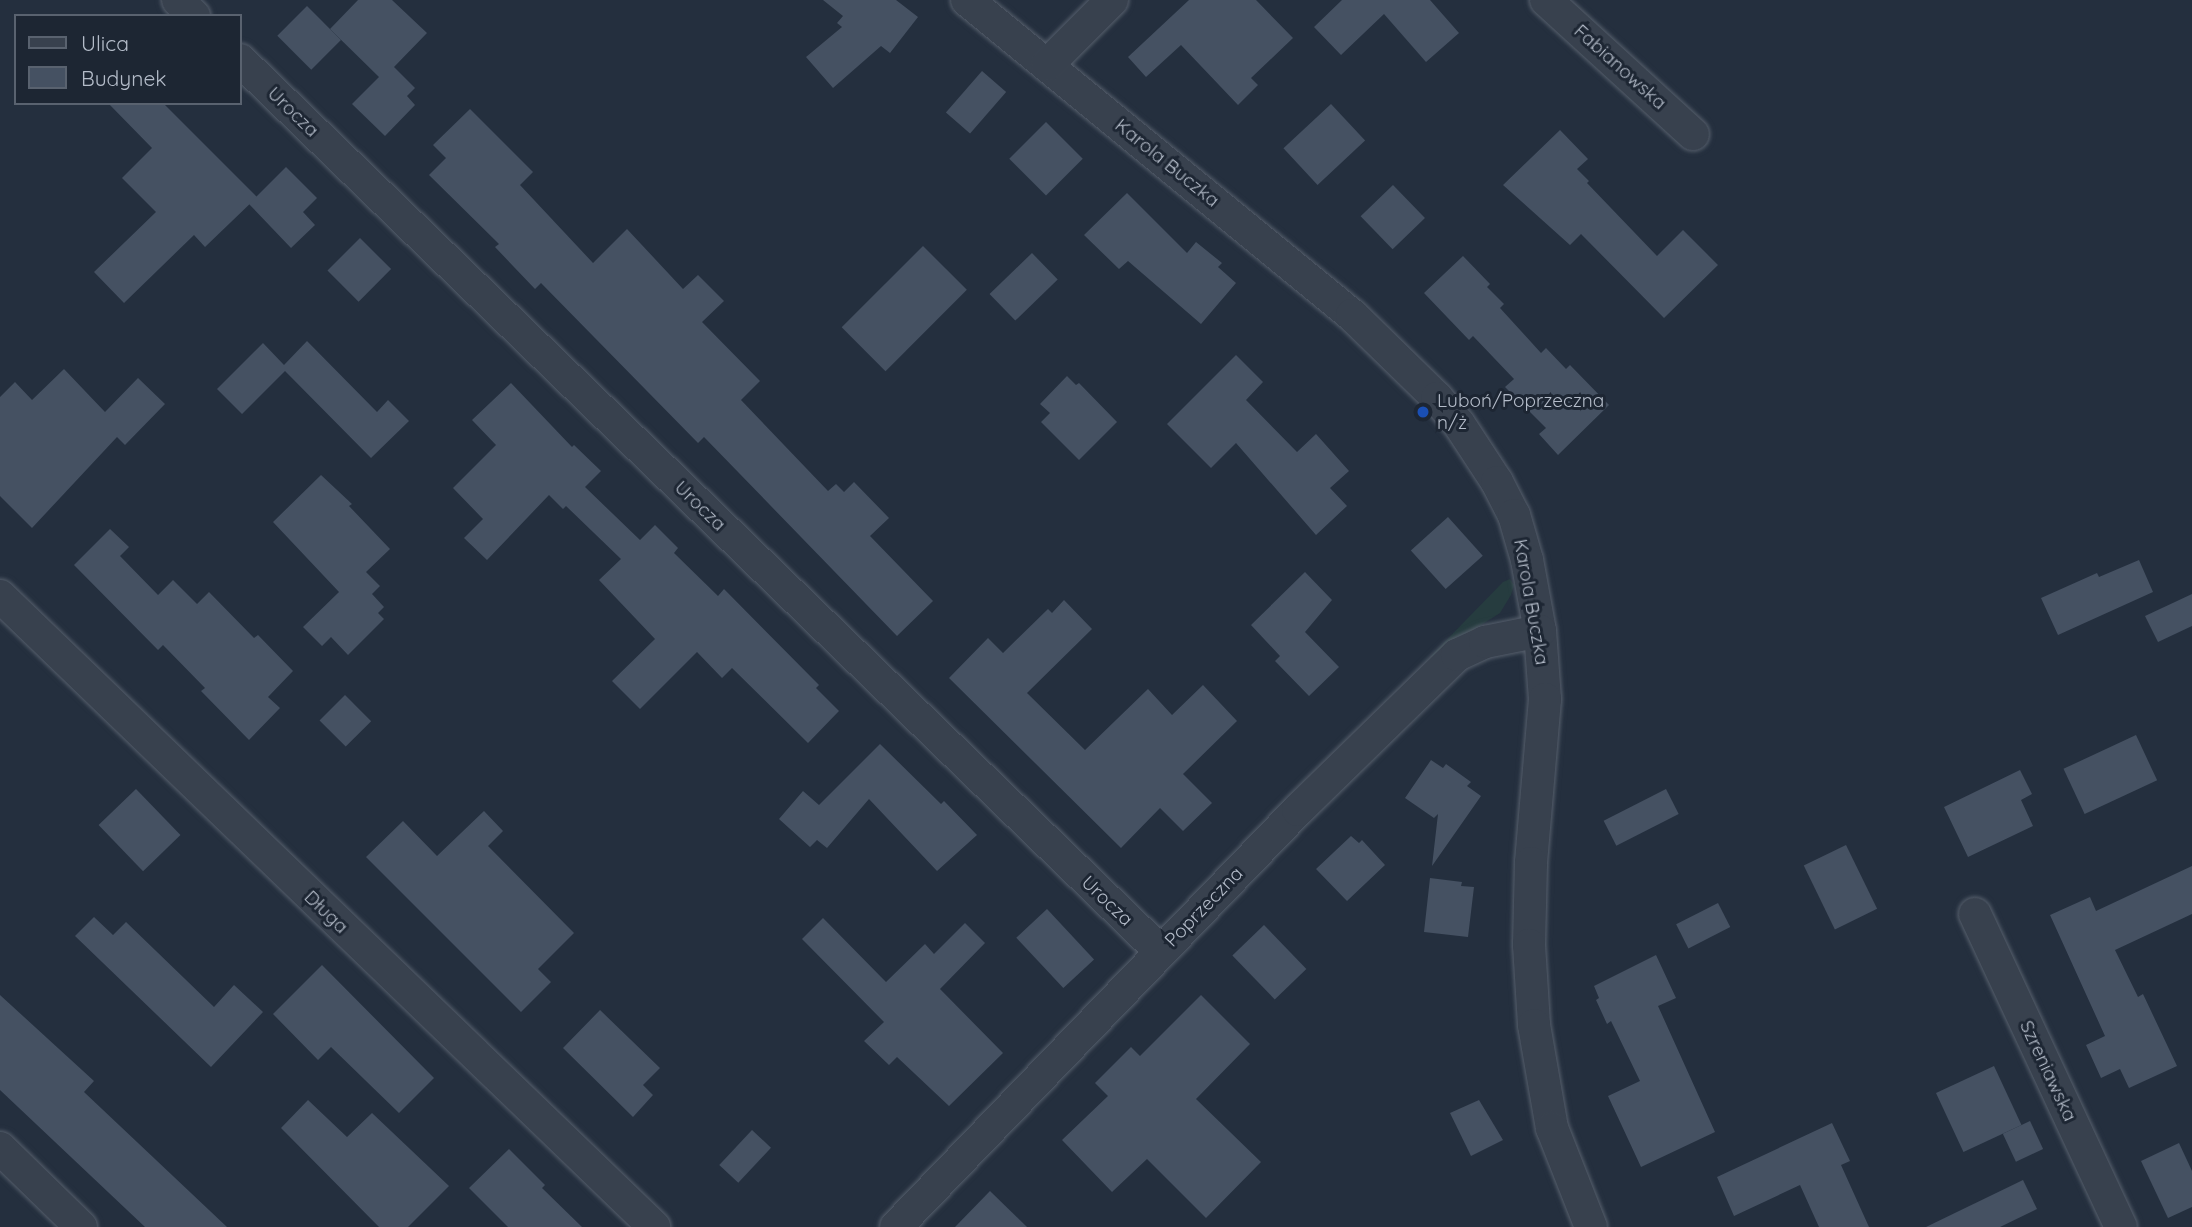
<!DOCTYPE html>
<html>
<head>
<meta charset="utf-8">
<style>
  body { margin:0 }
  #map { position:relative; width:2192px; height:1227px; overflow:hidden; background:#242f3e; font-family:Quicksand,sans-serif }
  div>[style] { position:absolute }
  .green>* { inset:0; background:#263c3f }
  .building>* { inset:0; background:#455162; transform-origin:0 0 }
  .roads { filter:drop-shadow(0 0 2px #565f6c) drop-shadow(0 0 2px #565f6c) }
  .minor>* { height:32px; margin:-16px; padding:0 16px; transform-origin:16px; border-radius:16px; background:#38414e }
  .dots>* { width:19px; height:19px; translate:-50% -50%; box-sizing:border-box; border:4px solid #1d2633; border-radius:50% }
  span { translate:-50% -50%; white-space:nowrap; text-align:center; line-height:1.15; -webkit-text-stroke:6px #1d2633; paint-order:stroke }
  .street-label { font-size:19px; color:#b4bcc9 }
  .poi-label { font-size:19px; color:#b4bcc9 }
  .left { translate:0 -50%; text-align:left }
  .legend { position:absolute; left:14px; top:14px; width:228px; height:91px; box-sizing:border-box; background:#1d2633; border:2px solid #59626f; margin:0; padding:9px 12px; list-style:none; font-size:21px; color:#b4bcc9 }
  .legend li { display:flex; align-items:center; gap:14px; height:35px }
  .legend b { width:35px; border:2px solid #59626f }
</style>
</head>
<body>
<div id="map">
  <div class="green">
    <div style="clip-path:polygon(1510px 579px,1514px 585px,1511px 595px,1500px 613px,1429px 658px,1503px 582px)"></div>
  </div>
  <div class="building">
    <div style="clip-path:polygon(358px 0,392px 0,427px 33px,394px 67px,415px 88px,407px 96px,415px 105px,385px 136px,352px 104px,379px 77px,330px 29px)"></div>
    <div style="clip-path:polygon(823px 0,896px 0,918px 17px,890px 53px,881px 46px,833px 88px,806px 57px,842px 27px,837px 23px,843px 16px)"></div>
    <div style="clip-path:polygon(1189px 0,1256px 0,1293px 38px,1251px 78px,1258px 85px,1238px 105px,1181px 45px,1146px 77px,1128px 57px)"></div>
    <div style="clip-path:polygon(1342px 0,1430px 0,1459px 33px,1426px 62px,1384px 14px,1341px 55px,1314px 27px)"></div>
    <div style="left:307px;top:6px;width:48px;height:42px;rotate:45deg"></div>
    <div style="left:982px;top:71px;width:32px;height:55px;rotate:41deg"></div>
    <div style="clip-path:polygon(108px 103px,163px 103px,257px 197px,205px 247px,194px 235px,124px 303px,94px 272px,156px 212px,122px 178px,152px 148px)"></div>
    <div style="left:1331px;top:104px;width:50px;height:65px;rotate:47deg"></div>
    <div style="clip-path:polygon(470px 109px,533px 172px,520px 185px,593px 263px,627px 229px,683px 289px,698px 275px,724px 301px,702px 322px,760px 381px,741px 400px,828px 491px,836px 484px,844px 492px,854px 482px,889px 518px,870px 536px,933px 601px,897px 636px,704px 437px,698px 443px,541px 283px,535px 289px,495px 247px,499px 244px,429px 175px,446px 158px,433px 145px)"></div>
    <div style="left:1046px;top:122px;width:52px;height:52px;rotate:45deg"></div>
    <div style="clip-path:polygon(1560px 130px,1588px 159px,1577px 169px,1589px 181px,1587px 183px,1657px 256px,1683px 230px,1718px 265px,1664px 318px,1581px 234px,1570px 245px,1503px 185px)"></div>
    <div style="clip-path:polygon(286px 167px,317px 198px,303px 212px,315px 225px,291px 248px,249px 204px)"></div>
    <div style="left:1393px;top:185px;width:46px;height:45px;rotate:46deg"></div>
    <div style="clip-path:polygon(1127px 193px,1187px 253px,1196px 242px,1222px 263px,1218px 267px,1236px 283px,1201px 324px,1128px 261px,1119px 269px,1084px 235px)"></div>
    <div style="left:360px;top:238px;width:44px;height:46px;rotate:45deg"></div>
    <div style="left:923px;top:246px;width:62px;height:115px;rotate:45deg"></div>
    <div style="left:1032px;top:253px;width:37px;height:59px;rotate:46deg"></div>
    <div style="clip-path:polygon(1463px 256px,1490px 284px,1487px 287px,1504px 304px,1500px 308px,1541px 353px,1546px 348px,1566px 369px,1570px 365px,1609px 405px,1558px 455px,1539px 434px,1546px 428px,1505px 387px,1514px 379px,1473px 336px,1469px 340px,1424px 293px)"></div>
    <div style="clip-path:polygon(307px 341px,377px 412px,388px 400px,409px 421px,371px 458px,285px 371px,242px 414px,217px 389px,263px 343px,284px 365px)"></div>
    <div style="clip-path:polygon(1236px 355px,1263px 382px,1246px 400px,1297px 452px,1316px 434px,1349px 471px,1330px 488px,1347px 506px,1316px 535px,1236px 443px,1211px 468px,1167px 424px)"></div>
    <div style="clip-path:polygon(64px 369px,105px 412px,138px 378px,165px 404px,125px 445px,117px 437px,32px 528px,0 496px,0 397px,15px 382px,32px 400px)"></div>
    <div style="clip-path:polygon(1067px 376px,1076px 385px,1079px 383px,1117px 422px,1079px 460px,1041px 422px,1050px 413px,1040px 404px)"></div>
    <div style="clip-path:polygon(511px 383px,572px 447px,574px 445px,601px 471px,585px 487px,640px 540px,655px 525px,678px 548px,674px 553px,718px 596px,724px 589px,819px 685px,816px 688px,839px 711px,808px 743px,732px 668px,722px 678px,697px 652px,640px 709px,612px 681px,655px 639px,599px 580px,621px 559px,566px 506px,563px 509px,549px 495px,487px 560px,464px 538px,483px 519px,453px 488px,496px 445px,472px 420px)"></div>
    <div style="clip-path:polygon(321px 475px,352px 504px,349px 506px,390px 549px,366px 572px,380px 586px,372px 594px,384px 607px,378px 613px,384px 619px,348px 655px,331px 637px,322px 646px,303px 627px,339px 592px,273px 522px)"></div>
    <div style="left:1448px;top:517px;width:52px;height:50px;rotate:48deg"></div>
    <div style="clip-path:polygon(110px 529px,129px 547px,120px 556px,158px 595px,173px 580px,197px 604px,209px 592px,254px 638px,258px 635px,293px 671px,268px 697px,280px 708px,249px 740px,201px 691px,205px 688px,163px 645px,158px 650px,74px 565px)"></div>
    <div style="clip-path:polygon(2139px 560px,2153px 592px,2058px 635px,2041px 598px,2097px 573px,2099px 577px)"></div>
    <div style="clip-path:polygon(1305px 572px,1332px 600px,1305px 632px,1339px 667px,1309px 696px,1275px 661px,1280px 656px,1251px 625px)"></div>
    <div style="clip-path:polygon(2192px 594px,2192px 626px,2158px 642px,2145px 616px)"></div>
    <div style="clip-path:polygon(1064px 600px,1092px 629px,1027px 693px,1085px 750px,1148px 689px,1172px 715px,1203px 685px,1237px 721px,1183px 774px,1212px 803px,1183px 831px,1160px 808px,1121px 848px,949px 678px,988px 638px,1003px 653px,1048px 609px,1052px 613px)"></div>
    <div style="left:345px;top:695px;width:37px;height:36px;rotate:45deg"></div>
    <div style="left:2136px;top:735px;width:50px;height:80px;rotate:65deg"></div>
    <div style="clip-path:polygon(880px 744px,941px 804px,944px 801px,977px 835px,937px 871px,869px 799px,827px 848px,817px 840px,810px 847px,779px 819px,803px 791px,819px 805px)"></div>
    <div style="clip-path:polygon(1431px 760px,1443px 768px,1446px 764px,1471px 782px,1467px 786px,1481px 796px,1432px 866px,1438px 814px,1434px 818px,1405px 798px)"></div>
    <div style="clip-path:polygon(2020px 770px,2032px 794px,2021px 800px,2033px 826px,1968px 857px,1944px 807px)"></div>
    <div style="left:136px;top:789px;width:64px;height:52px;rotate:46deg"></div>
    <div style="left:1666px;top:789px;width:28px;height:70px;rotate:63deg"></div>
    <div style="clip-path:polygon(484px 811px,503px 831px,488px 846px,574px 933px,538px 969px,551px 982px,521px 1012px,366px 857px,403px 821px,437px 856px)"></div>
    <div style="clip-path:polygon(1351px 836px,1359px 843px,1362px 840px,1385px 865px,1347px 901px,1316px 869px)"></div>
    <div style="left:1846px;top:845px;width:71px;height:47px;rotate:64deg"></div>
    <div style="clip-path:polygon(2192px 866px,2192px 914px,2115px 950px,2138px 997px,2143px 994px,2177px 1066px,2129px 1088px,2120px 1069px,2101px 1078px,2086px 1045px,2105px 1036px,2050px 915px,2090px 897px,2096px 911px)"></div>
    <div style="clip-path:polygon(1430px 878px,1462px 882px,1461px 886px,1474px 887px,1468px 937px,1424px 932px)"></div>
    <div style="left:1718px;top:903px;width:27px;height:47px;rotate:63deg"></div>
    <div style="left:1047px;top:909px;width:69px;height:42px;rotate:47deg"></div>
    <div style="clip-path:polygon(94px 917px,113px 935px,126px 922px,214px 1007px,234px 985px,263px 1012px,211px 1067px,75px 936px)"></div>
    <div style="clip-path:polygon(823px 918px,886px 982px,925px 944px,934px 954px,965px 923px,985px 943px,940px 989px,1003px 1053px,949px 1106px,897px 1057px,889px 1065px,864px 1041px,884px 1022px,802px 939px)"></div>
    <div style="left:1264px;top:925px;width:61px;height:44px;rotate:46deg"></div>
    <div style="clip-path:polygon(1656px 955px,1676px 998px,1658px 1006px,1715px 1132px,1641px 1167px,1608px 1096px,1640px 1081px,1611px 1021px,1607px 1024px,1596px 1000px,1599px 998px,1594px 986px)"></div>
    <div style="clip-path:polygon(322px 965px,434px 1078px,399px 1113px,331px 1047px,318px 1060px,273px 1014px)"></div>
    <div style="clip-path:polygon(0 995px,94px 1081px,84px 1092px,227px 1227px,145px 1227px,0 1090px)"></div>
    <div style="clip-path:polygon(1201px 995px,1250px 1044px,1196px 1099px,1261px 1162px,1206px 1218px,1147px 1159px,1112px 1192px,1062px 1140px,1108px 1096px,1095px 1083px,1131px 1047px,1140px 1056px)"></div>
    <div style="clip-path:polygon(600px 1010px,660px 1068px,643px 1085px,653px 1095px,633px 1117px,563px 1048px)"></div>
    <div style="left:1994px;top:1066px;width:65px;height:64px;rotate:65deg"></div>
    <div style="clip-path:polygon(308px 1100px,347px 1137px,372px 1113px,449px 1186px,408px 1227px,379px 1227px,281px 1128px)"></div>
    <div style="clip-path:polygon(1479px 1100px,1503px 1140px,1471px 1156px,1450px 1113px)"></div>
    <div style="left:2030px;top:1121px;width:31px;height:30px;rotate:65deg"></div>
    <div style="clip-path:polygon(1832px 1123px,1850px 1161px,1841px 1165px,1869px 1227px,1819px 1227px,1800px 1185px,1734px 1216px,1717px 1177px)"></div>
    <div style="left:752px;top:1130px;width:26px;height:48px;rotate:43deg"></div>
    <div style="clip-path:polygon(2179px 1143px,2192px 1171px,2192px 1207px,2168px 1218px,2141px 1161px)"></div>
    <div style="clip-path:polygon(509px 1149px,545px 1185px,542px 1188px,582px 1227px,508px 1227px,469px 1188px)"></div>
    <div style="clip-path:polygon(2023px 1180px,2037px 1209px,2000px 1227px,1926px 1227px)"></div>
    <div style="clip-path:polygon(990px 1191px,1027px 1227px,955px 1227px)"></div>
  </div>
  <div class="roads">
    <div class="minor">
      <div style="left:178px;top:0;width:23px;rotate:45deg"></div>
      <div style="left:967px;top:0;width:497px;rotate:39.3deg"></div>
      <div style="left:1352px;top:315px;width:119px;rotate:44.3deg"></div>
      <div style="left:1437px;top:398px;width:34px;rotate:50deg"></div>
      <div style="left:1459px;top:424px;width:69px;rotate:56.8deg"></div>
      <div style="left:1497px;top:482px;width:37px;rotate:63deg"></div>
      <div style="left:1514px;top:515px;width:47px;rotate:73.9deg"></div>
      <div style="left:1527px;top:560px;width:72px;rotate:79.6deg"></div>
      <div style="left:1540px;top:631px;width:68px;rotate:85.8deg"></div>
      <div style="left:1545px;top:699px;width:165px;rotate:94.9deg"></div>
      <div style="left:1531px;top:863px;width:82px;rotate:91.4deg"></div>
      <div style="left:1529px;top:945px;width:80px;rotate:86.4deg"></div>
      <div style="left:1534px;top:1025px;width:105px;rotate:80.1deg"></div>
      <div style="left:1552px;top:1128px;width:106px;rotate:68.5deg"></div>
      <div style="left:1546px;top:0;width:199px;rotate:42.4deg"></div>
      <div style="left:240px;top:60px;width:1282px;rotate:44.08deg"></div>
      <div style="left:1047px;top:65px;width:92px;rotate:-45deg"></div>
      <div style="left:0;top:596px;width:909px;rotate:43.97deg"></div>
      <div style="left:1975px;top:914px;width:345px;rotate:65deg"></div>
      <div style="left:0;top:1148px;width:113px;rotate:44.3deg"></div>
      <div style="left:896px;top:1227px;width:579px;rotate:-46.05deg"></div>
      <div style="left:1298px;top:810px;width:222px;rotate:-44.3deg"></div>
      <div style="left:1457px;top:655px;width:31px;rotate:-25deg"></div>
      <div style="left:1485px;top:642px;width:56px;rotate:-11.3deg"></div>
    </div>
  </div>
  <div class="dots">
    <div style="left:1423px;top:412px;background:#1a4fb4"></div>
  </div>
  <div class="street-label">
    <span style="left:1620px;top:67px;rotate:42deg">Fabianowska</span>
    <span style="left:293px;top:112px;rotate:44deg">Urocza</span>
    <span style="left:1167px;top:163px;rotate:39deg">Karola Buczka</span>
    <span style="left:700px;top:506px;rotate:44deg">Urocza</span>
    <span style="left:1531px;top:602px;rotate:80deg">Karola Buczka</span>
    <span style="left:1107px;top:901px;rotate:44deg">Urocza</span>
    <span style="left:1204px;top:907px;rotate:-46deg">Poprzeczna</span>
    <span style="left:326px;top:912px;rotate:44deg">Długa</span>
    <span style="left:2048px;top:1071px;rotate:65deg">Szreniawska</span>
  </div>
  <div class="poi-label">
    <span class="left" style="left:1437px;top:412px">Luboń/Poprzeczna<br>n/ż</span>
  </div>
  <ul class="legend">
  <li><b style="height:9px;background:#38414e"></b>Ulica</li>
  <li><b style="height:19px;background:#455162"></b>Budynek</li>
  </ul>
</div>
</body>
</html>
